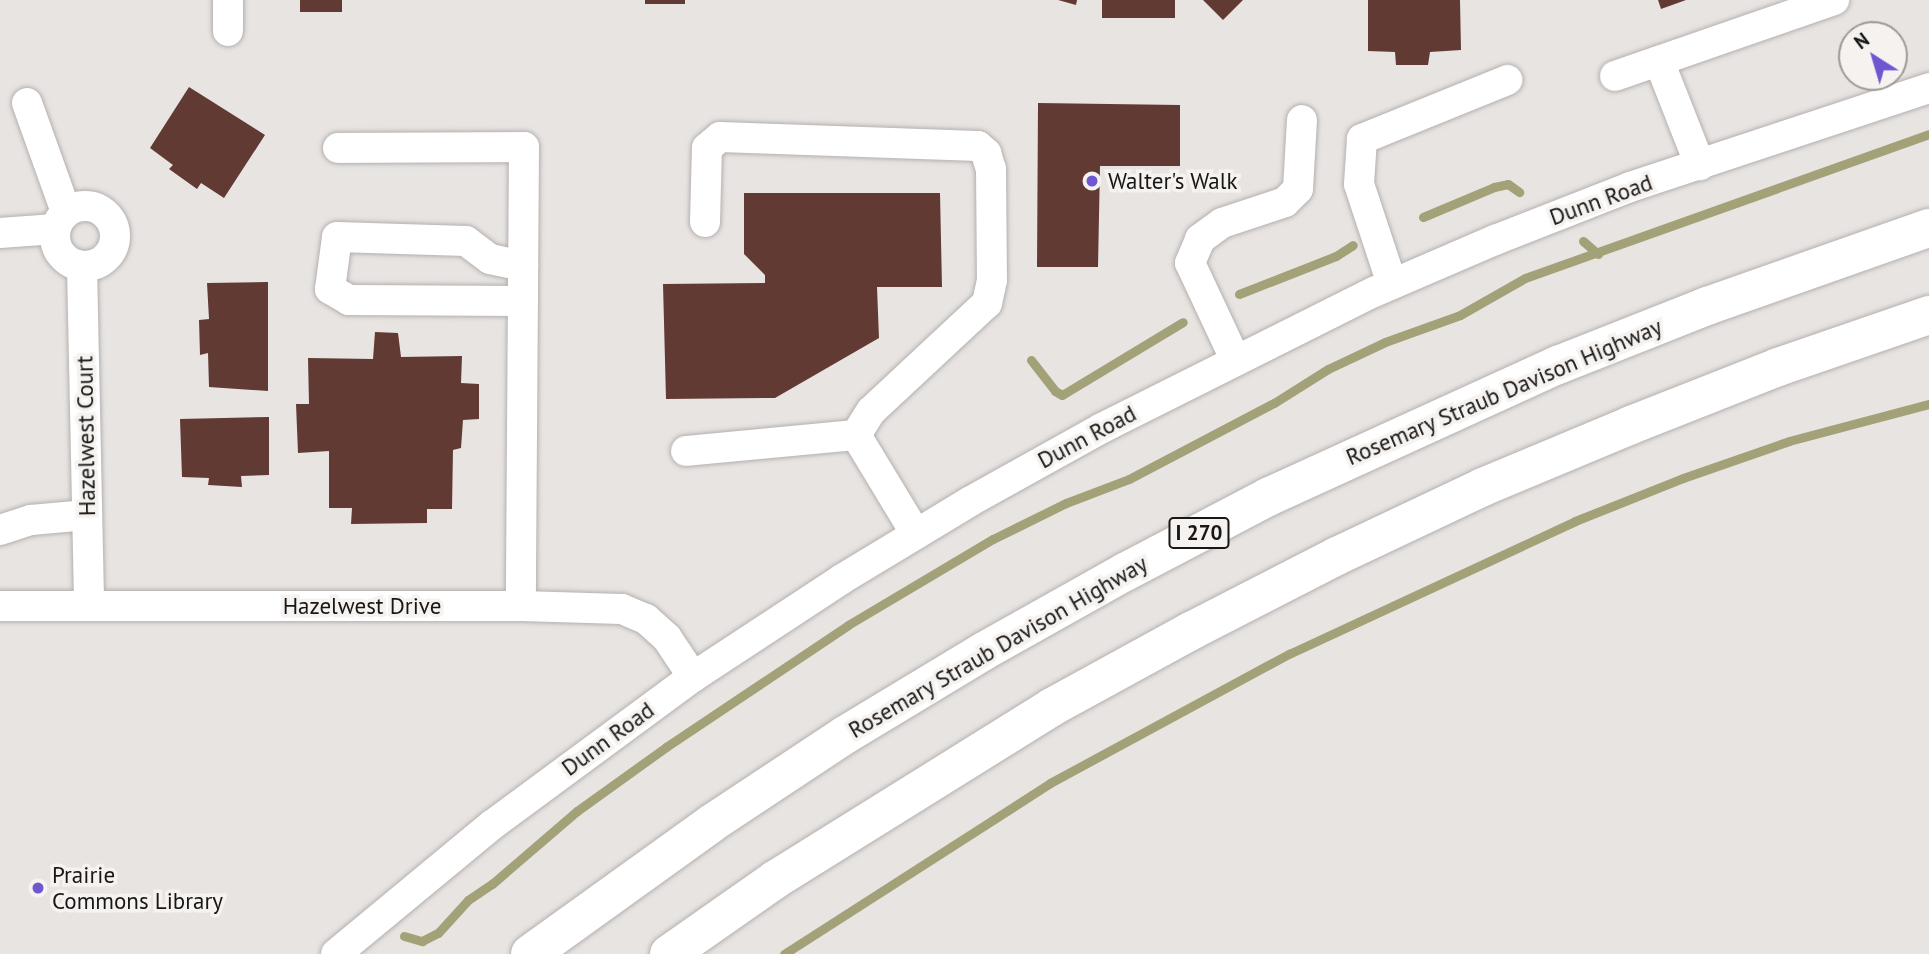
<!DOCTYPE html>
<html>
<head>
<meta charset="utf-8">
<style>
  body { margin:0 }
  #map { position:relative; width:1929px; height:954px; overflow:hidden; background:#e8e4e2; font-family:"PT Sans",sans-serif }
  div>[style] { position:absolute }
  .stream>* { height:9px; margin:-4.5px; padding:0 4.5px; transform-origin:4.5px; border-radius:4.5px; background:#a2a178 }
  .building>* { inset:0; background:#623a34; transform-origin:0 0 }
  .roads { filter:drop-shadow(0 0 2px #b4b0ae) drop-shadow(0 0 2px #b4b0ae) }
  .minor>* { height:30px; margin:-15px; padding:0 15px; transform-origin:15px; border-radius:15px; background:#fff }
  .minor>.ring { margin:-15px; padding:0; box-sizing:content-box; background:none; border:30px solid #fff; border-radius:50% }
  .highway>* { height:38px; margin:-19px; padding:0 19px; transform-origin:19px; border-radius:19px; background:#fff }
  .dots>* { width:19px; height:19px; translate:-50% -50%; box-sizing:border-box; border:4px solid #f5f2ef; border-radius:50% }
  span { translate:-50% -50%; white-space:nowrap; text-align:center; line-height:1.15; -webkit-text-stroke:7px #f5f2ef; paint-order:stroke }
  .shield-label span { padding:2px 5px; background:#f5f2ef; border:2px solid; border-radius:5px; -webkit-text-stroke-width:0 }
  .shield-label { font-size:21px; color:#181716; font-weight:700 }
  .poi-label { font-size:23px; color:#181716 }
  .left { translate:0 -50%; text-align:left }
  .street-label { font-size:23px; color:#181716 }
  .north { position:absolute; left:1838px; top:21px; width:70px; height:70px; box-sizing:border-box; background:#f5f2ef; border:2px solid #9d9a98; border-radius:50%; rotate:323deg; font-size:19px; font-weight:700; line-height:28px; text-align:center; color:#181716 }
  .north::after { content:''; display:block; margin:auto; width:24px; height:32px; background:#6e57d1; clip-path:polygon(50% 0,100% 100%,50% 72%,0 100%) }
</style>
</head>
<body>
<div id="map">
  <div class="stream">
    <div style="left:1423px;top:217px;width:77px;rotate:-22.9deg"></div>
    <div style="left:1494px;top:187px;width:14px;rotate:-12deg"></div>
    <div style="left:1508px;top:184px;width:14px;rotate:36deg"></div>
    <div style="left:1583px;top:241px;width:20px;rotate:41deg"></div>
    <div style="left:1239px;top:294px;width:104px;rotate:-21.4deg"></div>
    <div style="left:1336px;top:256px;width:20px;rotate:-33deg"></div>
    <div style="left:1031px;top:360px;width:39px;rotate:52deg"></div>
    <div style="left:1055px;top:391px;width:8px;rotate:30deg"></div>
    <div style="left:1062px;top:395px;width:141px;rotate:-31.1deg"></div>
    <div style="left:404px;top:936px;width:19px;rotate:16deg"></div>
    <div style="left:422px;top:941px;width:18px;rotate:-27deg"></div>
    <div style="left:438px;top:933px;width:45px;rotate:-47.7deg"></div>
    <div style="left:468px;top:900px;width:29px;rotate:-34deg"></div>
    <div style="left:492px;top:884px;width:112px;rotate:-40.7deg"></div>
    <div style="left:577px;top:811px;width:110px;rotate:-35.7deg"></div>
    <div style="left:666px;top:747px;width:219px;rotate:-33.8deg"></div>
    <div style="left:848px;top:625px;width:169px;rotate:-30.7deg"></div>
    <div style="left:993px;top:539px;width:81px;rotate:-26.3deg"></div>
    <div style="left:1066px;top:503px;width:67px;rotate:-20.9deg"></div>
    <div style="left:1129px;top:479px;width:164px;rotate:-27.7deg"></div>
    <div style="left:1274px;top:403px;width:64px;rotate:-32.2deg"></div>
    <div style="left:1328px;top:369px;width:63px;rotate:-25.3deg"></div>
    <div style="left:1385px;top:342px;width:80px;rotate:-19.8deg"></div>
    <div style="left:1460px;top:315px;width:75px;rotate:-29.6deg"></div>
    <div style="left:1525px;top:278px;width:429px;rotate:-19.6deg"></div>
    <div style="left:784px;top:954px;width:316px;rotate:-32.7deg"></div>
    <div style="left:1050px;top:783px;width:272px;rotate:-28.4deg"></div>
    <div style="left:1289px;top:654px;width:315px;rotate:-24.9deg"></div>
    <div style="left:1575px;top:521px;width:116px;rotate:-21.7deg"></div>
    <div style="left:1683px;top:478px;width:112px;rotate:-19.2deg"></div>
    <div style="left:1789px;top:441px;width:145px;rotate:-14.8deg"></div>
  </div>
  <div class="building">
    <div style="left:300px;top:0;width:42px;height:12px"></div>
    <div style="left:645px;top:0;width:40px;height:4px"></div>
    <div style="clip-path:polygon(1058px 0,1077px 0,1076px 5px)"></div>
    <div style="left:1102px;top:0;width:73px;height:18px"></div>
    <div style="clip-path:polygon(1203px 0,1243px 0,1223px 20px)"></div>
    <div style="clip-path:polygon(1368px 0,1460px 0,1461px 50px,1430px 52px,1428px 65px,1396px 65px,1395px 52px,1368px 51px)"></div>
    <div style="clip-path:polygon(1658px 0,1686px 0,1661px 9px)"></div>
    <div style="clip-path:polygon(189px 87px,265px 135px,224px 198px,201px 183px,197px 189px,169px 169px,173px 165px,150px 148px)"></div>
    <div style="clip-path:polygon(1038px 103px,1180px 105px,1180px 166px,1100px 166px,1098px 267px,1037px 267px)"></div>
    <div style="clip-path:polygon(744px 193px,940px 193px,942px 287px,877px 287px,879px 338px,775px 398px,666px 399px,663px 284px,765px 283px,765px 275px,744px 254px)"></div>
    <div style="clip-path:polygon(268px 282px,268px 391px,209px 387px,208px 353px,200px 355px,199px 320px,209px 319px,207px 283px)"></div>
    <div style="clip-path:polygon(375px 332px,398px 333px,401px 357px,462px 356px,461px 383px,479px 384px,479px 419px,463px 420px,461px 448px,453px 450px,452px 509px,427px 509px,427px 523px,351px 524px,352px 508px,329px 508px,329px 451px,298px 453px,296px 404px,309px 404px,308px 358px,373px 359px)"></div>
    <div style="clip-path:polygon(269px 417px,269px 475px,241px 476px,242px 487px,208px 485px,209px 478px,182px 477px,180px 419px)"></div>
  </div>
  <div class="roads">
    <div class="minor">
      <div style="left:228px;top:31px;width:31px;rotate:-90deg"></div>
      <div style="left:1659px;top:61px;width:112px;rotate:68.5deg"></div>
      <div style="left:1615px;top:76px;width:232px;rotate:-19.1deg"></div>
      <div style="left:27px;top:103px;width:116px;rotate:70.3deg"></div>
      <div style="left:338px;top:148px;width:186px;rotate:-0.3deg"></div>
      <div style="left:524px;top:147px;width:459px;rotate:90.4deg"></div>
      <div class="ring" style="left:55px;top:206px;width:30px;height:30px"></div>
      <div style="left:705px;top:222px;width:74px;rotate:-88.5deg"></div>
      <div style="left:707px;top:148px;width:17px;rotate:-40deg"></div>
      <div style="left:720px;top:137px;width:258px;rotate:2deg"></div>
      <div style="left:978px;top:146px;width:11px;rotate:41deg"></div>
      <div style="left:986px;top:153px;width:17px;rotate:73deg"></div>
      <div style="left:991px;top:169px;width:111px;rotate:89.5deg"></div>
      <div style="left:992px;top:280px;width:24px;rotate:102deg"></div>
      <div style="left:987px;top:303px;width:158px;rotate:137deg"></div>
      <div style="left:871px;top:411px;width:28px;rotate:122deg"></div>
      <div style="left:856px;top:435px;width:116px;rotate:58.8deg"></div>
      <div style="left:0;top:233px;width:55px;rotate:-4.2deg"></div>
      <div style="left:82px;top:266px;width:340px;rotate:88.8deg"></div>
      <div style="left:1392px;top:284px;width:105px;rotate:-108.3deg"></div>
      <div style="left:1359px;top:184px;width:45px;rotate:-86.2deg"></div>
      <div style="left:1362px;top:139px;width:157px;rotate:-22.1deg"></div>
      <div style="left:523px;top:301px;width:174px;rotate:-179.7deg"></div>
      <div style="left:349px;top:300px;width:22px;rotate:-150deg"></div>
      <div style="left:330px;top:289px;width:52px;rotate:-82.3deg"></div>
      <div style="left:337px;top:237px;width:129px;rotate:1.8deg"></div>
      <div style="left:466px;top:241px;width:30px;rotate:37deg"></div>
      <div style="left:490px;top:259px;width:34px;rotate:12deg"></div>
      <div style="left:1235px;top:359px;width:106px;rotate:-115.1deg"></div>
      <div style="left:1190px;top:263px;width:26px;rotate:-67deg"></div>
      <div style="left:1200px;top:239px;width:27px;rotate:-36deg"></div>
      <div style="left:1222px;top:223px;width:66px;rotate:-18.4deg"></div>
      <div style="left:1285px;top:202px;width:18px;rotate:-45deg"></div>
      <div style="left:1298px;top:189px;width:69px;rotate:-86.7deg"></div>
      <div style="left:686px;top:451px;width:171px;rotate:-5.4deg"></div>
      <div style="left:0;top:530px;width:33px;rotate:-18deg"></div>
      <div style="left:31px;top:520px;width:56px;rotate:-5.1deg"></div>
      <div style="left:0;top:606px;width:521px"></div>
      <div style="left:521px;top:606px;width:101px;rotate:1.7deg"></div>
      <div style="left:622px;top:609px;width:26px;rotate:23deg"></div>
      <div style="left:646px;top:619px;width:28px;rotate:42deg"></div>
      <div style="left:667px;top:638px;width:47px;rotate:56.3deg"></div>
      <div style="left:336px;top:954px;width:202px;rotate:-39.6deg"></div>
      <div style="left:492px;top:825px;width:250px;rotate:-36.4deg"></div>
      <div style="left:693px;top:677px;width:178px;rotate:-33.3deg"></div>
      <div style="left:842px;top:579px;width:149px;rotate:-31.2deg"></div>
      <div style="left:969px;top:502px;width:152px;rotate:-29.1deg"></div>
      <div style="left:1102px;top:428px;width:304px;rotate:-26.6deg"></div>
      <div style="left:1374px;top:292px;width:132px;rotate:-23.3deg"></div>
      <div style="left:1495px;top:240px;width:145px;rotate:-21.4deg"></div>
      <div style="left:1630px;top:187px;width:315px;rotate:-18.3deg"></div>
    </div>
    <div class="highway">
      <div style="left:530px;top:954px;width:224px;rotate:-35.7deg"></div>
      <div style="left:712px;top:823px;width:159px;rotate:-33.5deg"></div>
      <div style="left:845px;top:735px;width:162px;rotate:-31.1deg"></div>
      <div style="left:984px;top:651px;width:162px;rotate:-29.3deg"></div>
      <div style="left:1125px;top:572px;width:161px;rotate:-27.7deg"></div>
      <div style="left:1268px;top:497px;width:319px;rotate:-24.5deg"></div>
      <div style="left:1558px;top:365px;width:160px;rotate:-21.6deg"></div>
      <div style="left:1707px;top:306px;width:235px;rotate:-19.4deg"></div>
      <div style="left:669px;top:954px;width:131px;rotate:-35deg"></div>
      <div style="left:776px;top:879px;width:325px;rotate:-31.9deg"></div>
      <div style="left:1052px;top:707px;width:158px;rotate:-28.7deg"></div>
      <div style="left:1191px;top:631px;width:164px;rotate:-27.2deg"></div>
      <div style="left:1337px;top:556px;width:161px;rotate:-25.3deg"></div>
      <div style="left:1483px;top:487px;width:160px;rotate:-22.7deg"></div>
      <div style="left:1631px;top:425px;width:158px;rotate:-21.5deg"></div>
      <div style="left:1778px;top:367px;width:160px;rotate:-19deg"></div>
    </div>
  </div>
  <div class="dots">
    <div style="left:1092px;top:181px;background:#6e57d1"></div>
    <div style="left:38px;top:888px;background:#6e57d1"></div>
  </div>
  <div class="shield-label">
    <span style="left:1199px;top:533px">I 270</span>
  </div>
  <div class="poi-label">
    <span class="left" style="left:1108px;top:181px">Walter's Walk</span>
    <span class="left" style="left:52px;top:888px">Prairie<br>Commons Library</span>
  </div>
  <div class="street-label">
    <span style="left:1601px;top:200px;rotate:-20deg">Dunn Road</span>
    <span style="left:1504px;top:392px;rotate:-23deg">Rosemary Straub Davison Highway</span>
    <span style="left:86px;top:436px;rotate:-91deg">Hazelwest Court</span>
    <span style="left:1087px;top:437px;rotate:-28deg">Dunn Road</span>
    <span style="left:362px;top:606px">Hazelwest Drive</span>
    <span style="left:998px;top:647px;rotate:-30deg">Rosemary Straub Davison Highway</span>
    <span style="left:608px;top:739px;rotate:-36deg">Dunn Road</span>
  </div>
  <div class="north">N</div>
</div>
</body>
</html>
